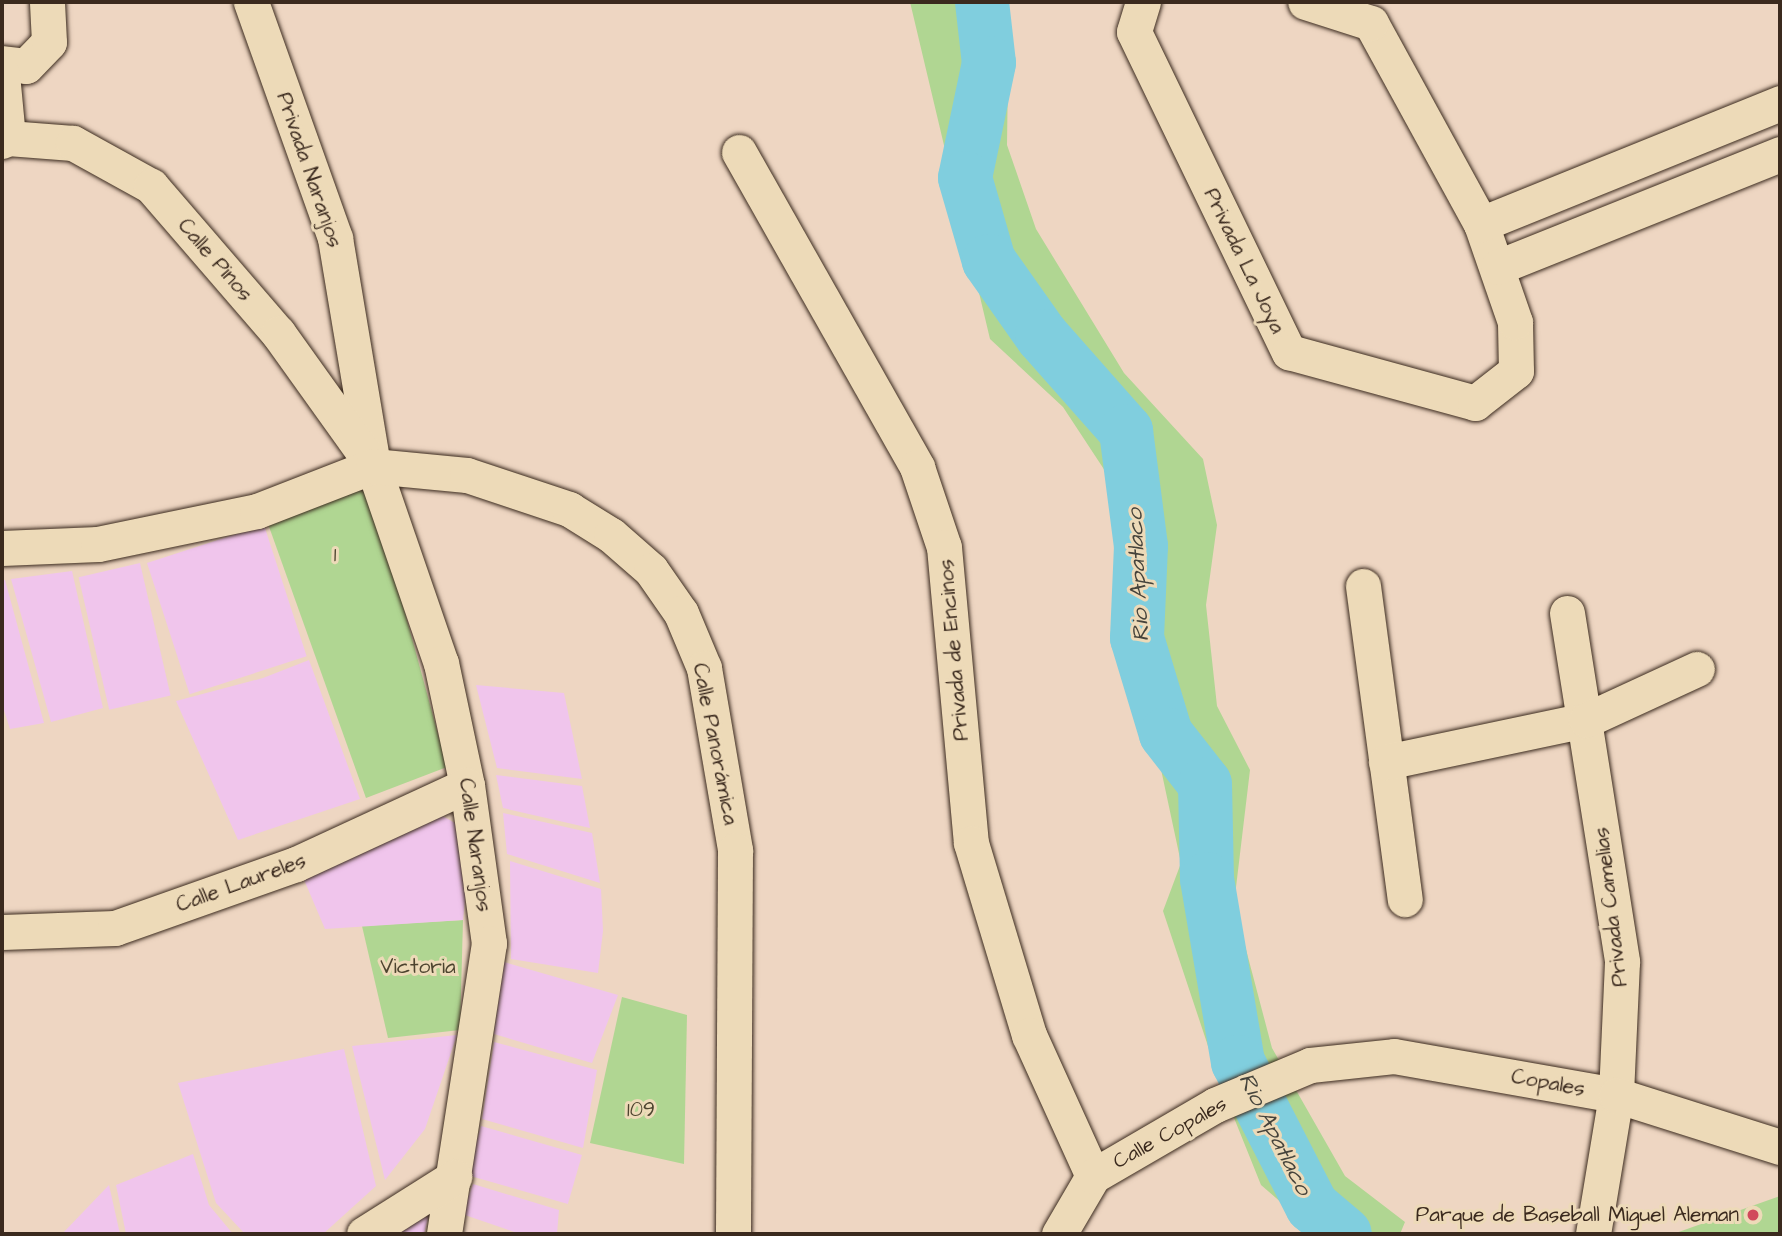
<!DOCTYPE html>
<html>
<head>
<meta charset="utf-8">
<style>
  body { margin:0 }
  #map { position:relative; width:1782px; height:1236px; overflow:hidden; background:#eed6c2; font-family:"Architects Daughter",sans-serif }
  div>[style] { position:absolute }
  .green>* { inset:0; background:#b0d692 }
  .river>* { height:54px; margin:-27px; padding:0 27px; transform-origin:27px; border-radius:27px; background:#80cede }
  .building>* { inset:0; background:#f0c5ec; transform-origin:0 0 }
  .roads { filter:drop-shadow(0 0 2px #3b2a1e) drop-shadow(0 0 2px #3b2a1e) }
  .minor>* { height:35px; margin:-17.5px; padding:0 17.5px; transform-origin:17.5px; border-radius:17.5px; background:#eddab8 }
  .dots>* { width:19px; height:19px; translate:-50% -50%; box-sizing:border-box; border:4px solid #eddab8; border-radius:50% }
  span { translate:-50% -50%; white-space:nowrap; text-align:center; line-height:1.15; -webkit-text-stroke:6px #eddab8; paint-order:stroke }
  .street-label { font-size:21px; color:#3b2a1e }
  .park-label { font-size:21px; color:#4d442f }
  .poi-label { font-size:21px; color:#3b2a1e }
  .right { translate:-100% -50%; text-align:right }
  .water-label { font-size:23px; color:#45433b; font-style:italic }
  .frame { position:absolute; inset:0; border:4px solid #3b2a1e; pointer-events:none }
</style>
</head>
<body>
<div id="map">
  <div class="green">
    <div style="clip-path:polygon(910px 2px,1009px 2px,1007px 145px,1036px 229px,1124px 373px,1203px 459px,1217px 525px,1206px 605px,1217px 706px,1250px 770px,1234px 904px,1272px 1048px,1345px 1176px,1405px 1222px,1400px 1234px,1307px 1234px,1315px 1232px,1261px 1185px,1222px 1088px,1163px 911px,1181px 863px,1124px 596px,1111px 480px,1063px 407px,990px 339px)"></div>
    <div style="clip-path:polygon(370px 484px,447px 767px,366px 798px,267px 521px)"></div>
    <div style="clip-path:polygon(463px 920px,460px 1030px,388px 1038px,362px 926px)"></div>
    <div style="clip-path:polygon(622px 997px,687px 1015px,684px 1164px,590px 1143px)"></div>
    <div style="clip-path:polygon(1780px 1196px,1780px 1234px,1673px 1234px)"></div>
  </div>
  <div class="river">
    <div style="left:982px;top:2px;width:61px;rotate:83.5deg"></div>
    <div style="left:989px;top:63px;width:117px;rotate:101.8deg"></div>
    <div style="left:965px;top:178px;width:86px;rotate:73.9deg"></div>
    <div style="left:989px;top:261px;width:92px;rotate:54.8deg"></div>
    <div style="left:1042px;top:336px;width:127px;rotate:48.5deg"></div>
    <div style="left:1126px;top:431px;width:116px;rotate:82.6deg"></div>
    <div style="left:1141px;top:546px;width:92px;rotate:92.5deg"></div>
    <div style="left:1137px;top:638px;width:100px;rotate:73.2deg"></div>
    <div style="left:1166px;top:734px;width:63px;rotate:52deg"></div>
    <div style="left:1205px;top:784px;width:95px;rotate:88.8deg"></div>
    <div style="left:1207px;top:879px;width:186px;rotate:80.4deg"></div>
    <div style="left:1238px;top:1062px;width:162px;rotate:62.8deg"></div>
    <div style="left:1312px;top:1206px;width:43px;rotate:40.3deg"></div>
  </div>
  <div class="building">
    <div style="left:264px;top:525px;width:138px;height:123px;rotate:72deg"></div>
    <div style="left:140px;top:563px;width:136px;height:63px;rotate:77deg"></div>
    <div style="clip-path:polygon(72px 571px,103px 708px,51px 722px,11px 579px)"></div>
    <div style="clip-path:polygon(2px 580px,5px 580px,44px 723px,10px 729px,2px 704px)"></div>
    <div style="clip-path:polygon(309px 660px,360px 799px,238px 840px,176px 701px,263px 678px)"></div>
    <div style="clip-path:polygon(476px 685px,564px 693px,582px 779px,497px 768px)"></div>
    <div style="clip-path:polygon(496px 775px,582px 786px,590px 828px,503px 808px)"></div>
    <div style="clip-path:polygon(503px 813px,592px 833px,600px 883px,507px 854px)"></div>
    <div style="clip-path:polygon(439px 814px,455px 823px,468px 872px,463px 920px,325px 929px,299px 868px)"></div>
    <div style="clip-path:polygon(510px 861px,601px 889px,603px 931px,598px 973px,511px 959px)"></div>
    <div style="clip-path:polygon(504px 962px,618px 995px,592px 1063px,494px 1034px)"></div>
    <div style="clip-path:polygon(457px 1035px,425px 1129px,385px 1180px,352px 1046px)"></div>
    <div style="clip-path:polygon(494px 1042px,597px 1070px,583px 1148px,482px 1119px)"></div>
    <div style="clip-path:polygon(344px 1049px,376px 1186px,323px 1234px,245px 1234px,216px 1203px,178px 1083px)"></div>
    <div style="left:481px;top:1126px;width:105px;height:51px;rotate:16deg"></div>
    <div style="clip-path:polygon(193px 1154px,209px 1205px,233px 1234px,126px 1234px,116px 1185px)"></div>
    <div style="clip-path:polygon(473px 1184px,559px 1210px,557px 1234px,520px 1234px,462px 1214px)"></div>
    <div style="clip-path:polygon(109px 1185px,120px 1234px,62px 1234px)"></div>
    <div style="clip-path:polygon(434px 1196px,424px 1234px,380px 1234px)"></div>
  </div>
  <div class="roads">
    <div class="minor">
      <div style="left:251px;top:2px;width:251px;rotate:70.4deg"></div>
      <div style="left:335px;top:238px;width:231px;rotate:80.5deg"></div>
      <div style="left:373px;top:466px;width:208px;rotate:71deg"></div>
      <div style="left:441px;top:663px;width:125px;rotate:78deg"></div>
      <div style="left:467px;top:785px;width:160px;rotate:82.1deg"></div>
      <div style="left:489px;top:943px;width:294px;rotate:98.8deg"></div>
      <div style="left:1143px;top:2px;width:31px;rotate:107deg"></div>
      <div style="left:1134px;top:32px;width:356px;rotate:64.2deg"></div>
      <div style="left:1289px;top:352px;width:193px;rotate:15.3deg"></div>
      <div style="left:1475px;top:403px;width:52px;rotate:-38deg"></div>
      <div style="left:1516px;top:371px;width:49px;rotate:-91.2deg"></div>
      <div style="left:1515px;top:322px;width:104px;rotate:-109.1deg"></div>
      <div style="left:1481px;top:224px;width:229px;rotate:-118.7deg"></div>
      <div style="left:1371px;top:23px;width:69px;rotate:-162.3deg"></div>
      <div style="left:2px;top:63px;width:24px;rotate:7deg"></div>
      <div style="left:26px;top:66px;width:33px;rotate:-46deg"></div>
      <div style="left:49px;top:42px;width:40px;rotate:-92.9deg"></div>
      <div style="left:2px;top:74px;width:64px;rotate:84.6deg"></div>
      <div style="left:2px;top:141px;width:7px;rotate:-27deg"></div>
      <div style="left:8px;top:138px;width:65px;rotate:4.4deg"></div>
      <div style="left:73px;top:143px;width:89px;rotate:28.9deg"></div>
      <div style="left:151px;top:186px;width:194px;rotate:49.2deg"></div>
      <div style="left:278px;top:333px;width:156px;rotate:54.4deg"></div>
      <div style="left:739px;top:152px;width:362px;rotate:60.5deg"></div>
      <div style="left:917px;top:467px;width:84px;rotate:71.4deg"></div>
      <div style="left:944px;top:547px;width:297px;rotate:84.8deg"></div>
      <div style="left:971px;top:843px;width:201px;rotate:73.2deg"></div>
      <div style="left:1029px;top:1035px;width:155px;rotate:65.6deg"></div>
      <div style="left:1481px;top:224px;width:323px;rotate:-22deg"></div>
      <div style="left:1498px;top:267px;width:304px;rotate:-21.8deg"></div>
      <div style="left:2px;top:548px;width:96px;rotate:-2.4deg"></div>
      <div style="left:98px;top:544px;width:162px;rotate:-11.7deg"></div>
      <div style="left:257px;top:511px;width:124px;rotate:-21.2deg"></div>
      <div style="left:373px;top:466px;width:94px;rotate:5.5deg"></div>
      <div style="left:467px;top:475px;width:108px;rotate:18.4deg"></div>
      <div style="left:569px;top:509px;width:49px;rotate:31.8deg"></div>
      <div style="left:611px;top:535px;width:53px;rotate:41.2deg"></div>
      <div style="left:651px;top:570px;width:52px;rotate:55.1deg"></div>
      <div style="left:681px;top:613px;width:60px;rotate:67.3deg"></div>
      <div style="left:704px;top:668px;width:185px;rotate:80.3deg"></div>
      <div style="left:735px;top:850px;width:384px;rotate:90.3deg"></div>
      <div style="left:1363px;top:586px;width:316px;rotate:82.4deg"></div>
      <div style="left:1567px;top:613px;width:353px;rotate:81deg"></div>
      <div style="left:1622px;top:962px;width:133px;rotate:92.6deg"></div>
      <div style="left:1616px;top:1095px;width:141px;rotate:99.4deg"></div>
      <div style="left:1386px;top:762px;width:204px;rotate:-11.9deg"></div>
      <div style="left:1586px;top:720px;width:122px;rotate:-24.7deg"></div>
      <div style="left:2px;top:932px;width:113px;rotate:-2deg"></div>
      <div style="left:115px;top:928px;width:192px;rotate:-19.5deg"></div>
      <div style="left:296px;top:864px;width:188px;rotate:-24.8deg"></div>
      <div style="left:364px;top:1234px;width:107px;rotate:-32.3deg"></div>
      <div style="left:1059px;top:1234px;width:67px;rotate:-59.6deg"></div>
      <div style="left:1093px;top:1176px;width:141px;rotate:-30.2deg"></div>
      <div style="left:1215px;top:1105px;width:103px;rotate:-22.8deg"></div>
      <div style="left:1310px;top:1065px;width:84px;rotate:-6.1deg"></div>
      <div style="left:1394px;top:1056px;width:225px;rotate:10deg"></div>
      <div style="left:1616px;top:1095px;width:172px;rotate:17.6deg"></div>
    </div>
  </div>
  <div class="dots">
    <div style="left:1753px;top:1215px;background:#d1495b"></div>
  </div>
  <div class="street-label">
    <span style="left:309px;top:170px;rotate:71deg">Privada Naranjos</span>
    <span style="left:215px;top:260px;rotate:49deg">Calle Pinos</span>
    <span style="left:1244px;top:261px;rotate:64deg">Privada La Joya</span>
    <span style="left:954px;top:650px;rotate:-95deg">Privada de Encinos</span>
    <span style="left:715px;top:744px;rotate:79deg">Calle Panorámica</span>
    <span style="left:475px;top:845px;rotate:82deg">Calle Naranjos</span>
    <span style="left:241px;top:883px;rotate:-20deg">Calle Laureles</span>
    <span style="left:1611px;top:907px;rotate:-97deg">Privada Camelias</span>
    <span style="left:1548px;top:1083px;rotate:10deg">Copales</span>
    <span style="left:1170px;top:1133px;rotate:-29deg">Calle Copales</span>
  </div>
  <div class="park-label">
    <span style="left:335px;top:555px">1</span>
    <span style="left:418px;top:967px">Victoria</span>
    <span style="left:641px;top:1110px">109</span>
  </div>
  <div class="poi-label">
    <span class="right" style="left:1739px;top:1215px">Parque de Baseball Miguel Aleman</span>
  </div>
  <div class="water-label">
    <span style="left:1138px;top:575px;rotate:-93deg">Rio Apatlaco</span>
    <span style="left:1275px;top:1134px;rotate:63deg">Rio Apatlaco</span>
  </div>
  <div class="frame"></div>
</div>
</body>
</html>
